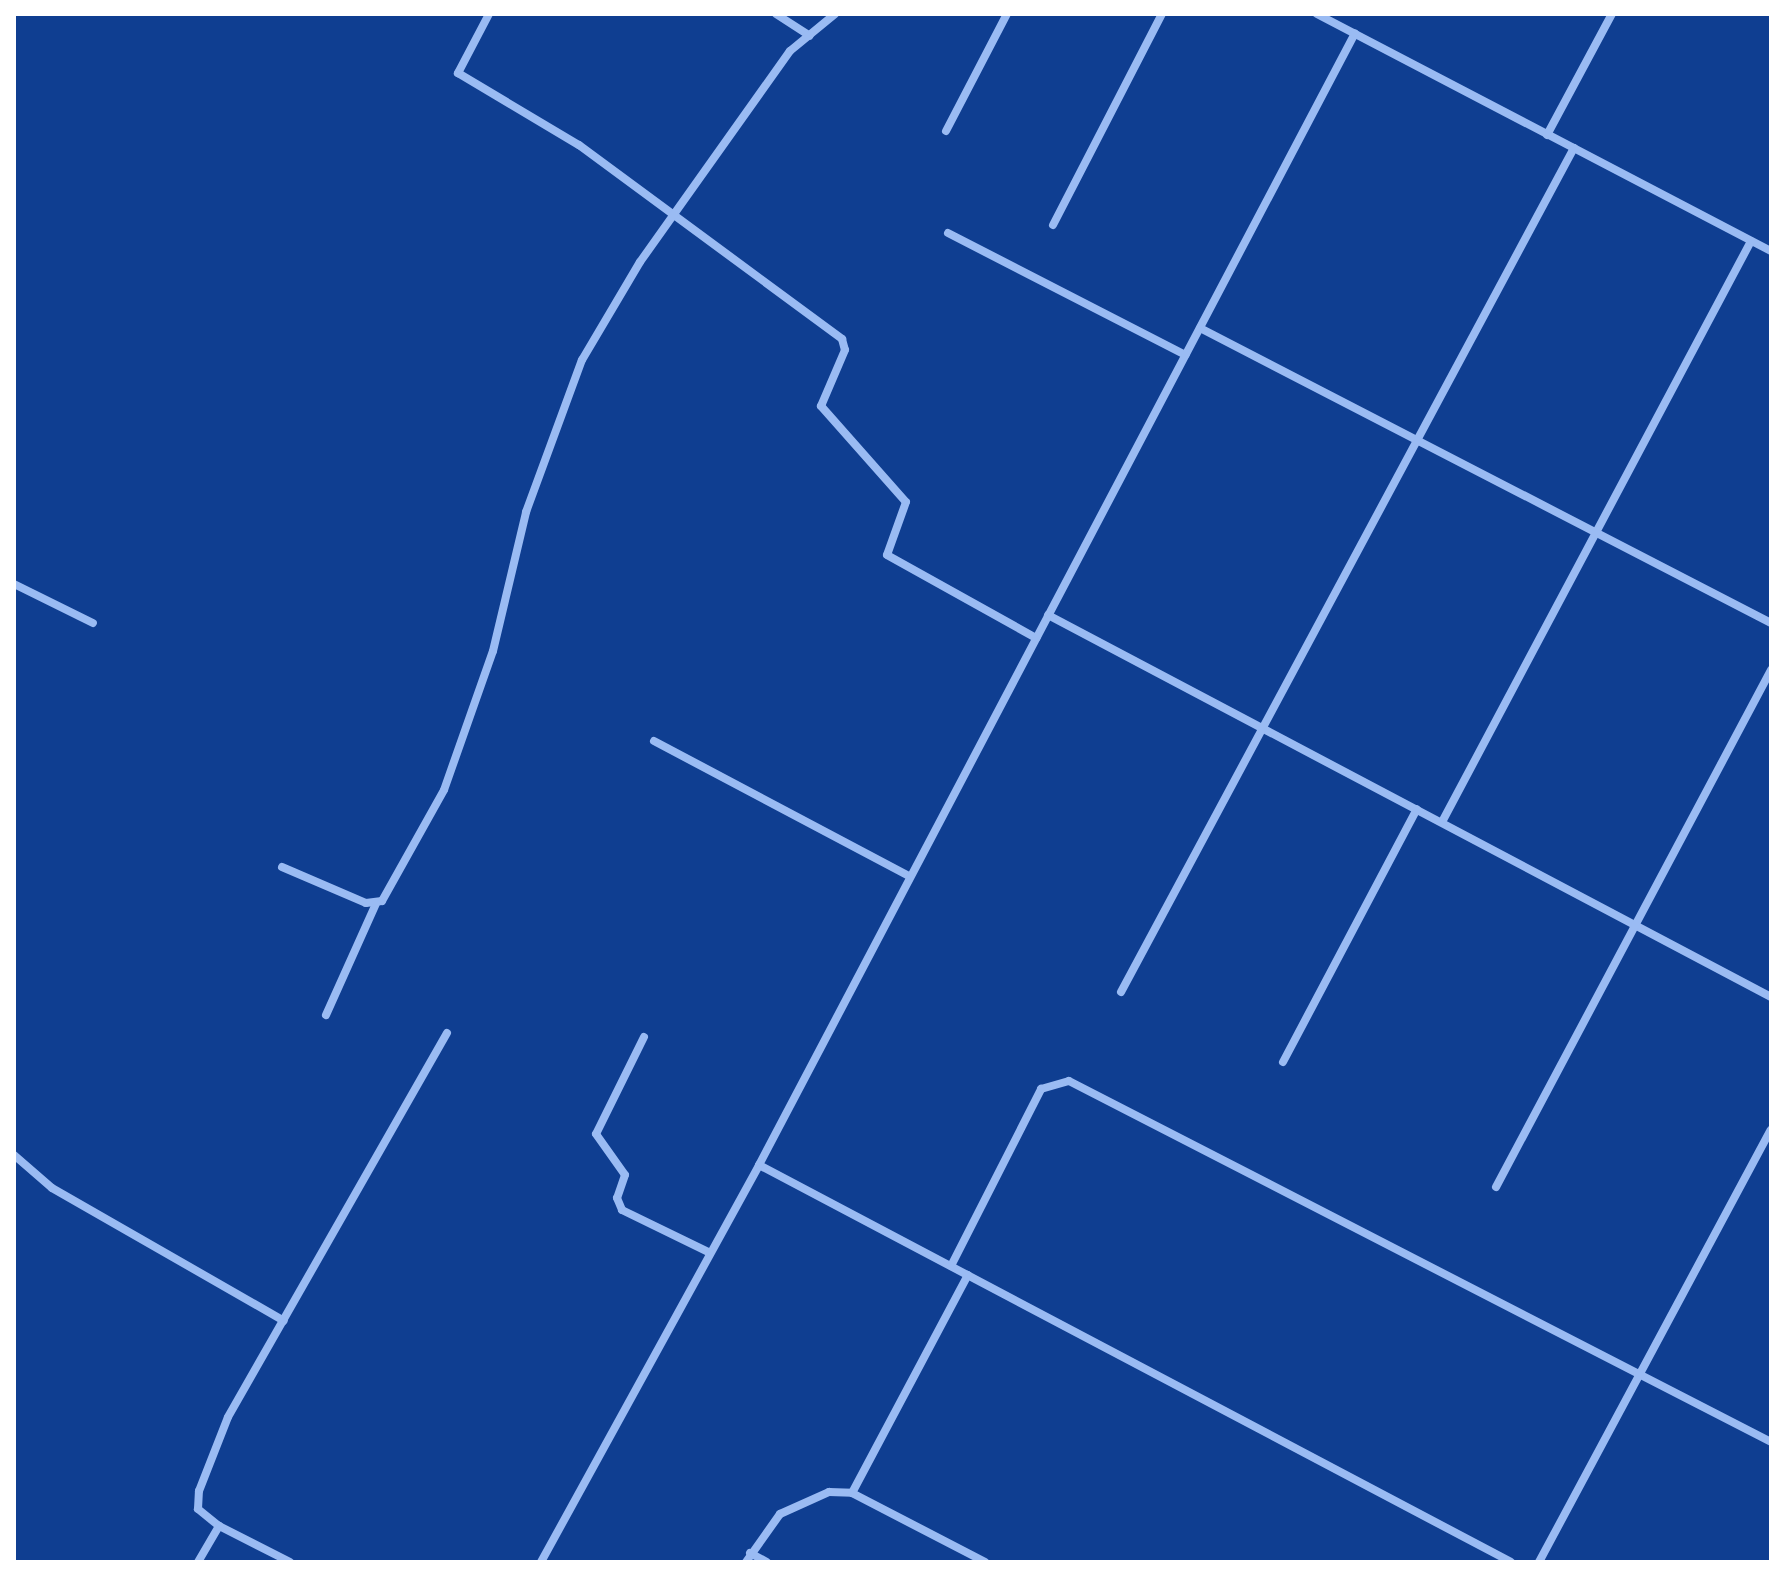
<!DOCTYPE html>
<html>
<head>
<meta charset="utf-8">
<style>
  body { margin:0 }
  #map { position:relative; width:1785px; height:1576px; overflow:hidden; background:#0f3e91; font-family:"PT Sans",sans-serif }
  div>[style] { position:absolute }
  .street>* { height:8px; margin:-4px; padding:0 4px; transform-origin:4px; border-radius:4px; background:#9abbf3 }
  span { translate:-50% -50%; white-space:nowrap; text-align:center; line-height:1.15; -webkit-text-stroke:6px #0f3e91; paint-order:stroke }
  .frame { position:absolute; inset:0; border:16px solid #fff; pointer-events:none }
</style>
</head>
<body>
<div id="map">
  <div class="street">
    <div style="left:489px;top:14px;width:67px;rotate:117.7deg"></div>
    <div style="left:458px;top:73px;width:141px;rotate:30.8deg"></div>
    <div style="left:579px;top:145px;width:327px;rotate:36.4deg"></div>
    <div style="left:842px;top:339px;width:11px;rotate:75deg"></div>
    <div style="left:845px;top:350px;width:61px;rotate:113.2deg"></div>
    <div style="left:821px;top:406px;width:128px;rotate:48.5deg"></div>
    <div style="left:906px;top:502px;width:56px;rotate:109.7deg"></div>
    <div style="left:887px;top:555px;width:171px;rotate:29.1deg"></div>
    <div style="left:776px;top:14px;width:40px;rotate:32.9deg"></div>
    <div style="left:1317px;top:14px;width:512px;rotate:27.57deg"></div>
    <div style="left:946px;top:131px;width:132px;rotate:-62.5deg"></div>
    <div style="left:1547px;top:135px;width:137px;rotate:-61.8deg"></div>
    <div style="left:1053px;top:225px;width:237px;rotate:-62.7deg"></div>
    <div style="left:948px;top:233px;width:267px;rotate:27.2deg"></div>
    <div style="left:1200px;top:328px;width:643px;rotate:27.32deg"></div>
    <div style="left:14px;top:584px;width:88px;rotate:26.3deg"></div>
    <div style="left:1048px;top:615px;width:818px;rotate:27.85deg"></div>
    <div style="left:654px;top:741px;width:289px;rotate:27.9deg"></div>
    <div style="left:1442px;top:822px;width:658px;rotate:-61.99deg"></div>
    <div style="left:282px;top:867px;width:91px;rotate:23.2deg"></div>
    <div style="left:366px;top:903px;width:16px;rotate:-7deg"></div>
    <div style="left:382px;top:901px;width:127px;rotate:-60.8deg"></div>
    <div style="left:444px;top:790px;width:147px;rotate:-70.6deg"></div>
    <div style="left:493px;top:651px;width:143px;rotate:-76.6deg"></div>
    <div style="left:526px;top:512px;width:162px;rotate:-69.8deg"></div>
    <div style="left:582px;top:360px;width:114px;rotate:-59.4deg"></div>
    <div style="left:640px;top:262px;width:259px;rotate:-54.6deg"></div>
    <div style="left:790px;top:51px;width:58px;rotate:-39.4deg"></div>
    <div style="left:1121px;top:992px;width:958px;rotate:-61.78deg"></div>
    <div style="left:326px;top:1015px;width:122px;rotate:-65.8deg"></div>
    <div style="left:644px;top:1037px;width:108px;rotate:116.3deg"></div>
    <div style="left:596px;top:1134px;width:50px;rotate:54.7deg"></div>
    <div style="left:625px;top:1175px;width:24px;rotate:109deg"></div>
    <div style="left:617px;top:1198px;width:13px;rotate:67deg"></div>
    <div style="left:622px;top:1210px;width:98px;rotate:26deg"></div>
    <div style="left:1283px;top:1062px;width:286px;rotate:-62.1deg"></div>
    <div style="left:14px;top:1155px;width:50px;rotate:41deg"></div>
    <div style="left:52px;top:1188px;width:267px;rotate:29.8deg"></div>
    <div style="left:759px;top:1165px;width:850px;rotate:27.83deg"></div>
    <div style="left:1496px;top:1187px;width:586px;rotate:-61.99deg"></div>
    <div style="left:951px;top:1266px;width:199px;rotate:-63deg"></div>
    <div style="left:1041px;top:1089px;width:29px;rotate:-16deg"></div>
    <div style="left:1069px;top:1081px;width:789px;rotate:27.21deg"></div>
    <div style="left:852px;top:1493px;width:247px;rotate:-62deg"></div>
    <div style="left:750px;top:1553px;width:19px;rotate:28deg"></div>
    <div style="left:198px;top:1562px;width:42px;rotate:-59.7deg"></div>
    <div style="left:290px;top:1562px;width:80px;rotate:-153.1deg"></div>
    <div style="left:219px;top:1526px;width:27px;rotate:-141deg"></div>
    <div style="left:198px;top:1509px;width:18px;rotate:-87deg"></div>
    <div style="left:199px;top:1491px;width:79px;rotate:-68.6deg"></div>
    <div style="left:228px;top:1417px;width:442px;rotate:-60.3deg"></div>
    <div style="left:541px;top:1562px;width:453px;rotate:-61.2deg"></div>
    <div style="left:759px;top:1165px;width:1279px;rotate:-62.23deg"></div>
    <div style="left:746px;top:1562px;width:59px;rotate:-54.7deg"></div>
    <div style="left:780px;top:1514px;width:54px;rotate:-24.2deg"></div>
    <div style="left:829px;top:1492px;width:23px;rotate:2deg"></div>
    <div style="left:852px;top:1493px;width:150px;rotate:27.4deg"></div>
    <div style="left:1539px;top:1562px;width:490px;rotate:-61.8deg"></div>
  </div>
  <div class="frame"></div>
</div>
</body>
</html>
